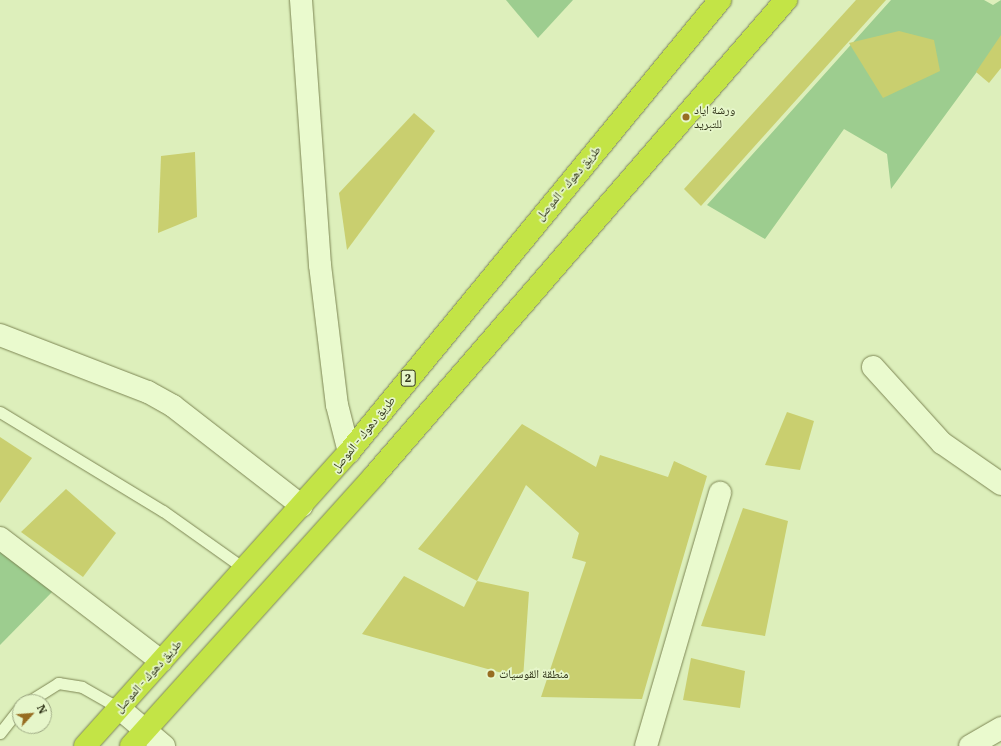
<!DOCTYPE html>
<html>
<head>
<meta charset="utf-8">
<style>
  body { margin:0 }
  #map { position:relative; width:1001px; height:746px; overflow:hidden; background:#ddefbb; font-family:"IBM Plex Serif","Noto Naskh Arabic",serif }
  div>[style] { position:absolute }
  .green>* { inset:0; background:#9dcd8f }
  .building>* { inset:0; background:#c9cf6f }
  .roads { filter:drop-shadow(0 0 1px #7d8654) drop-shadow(0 0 1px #7d8654) }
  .lane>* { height:11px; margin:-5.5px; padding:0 5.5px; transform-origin:5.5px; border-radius:5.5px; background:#eaface }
  .street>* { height:22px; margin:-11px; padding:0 11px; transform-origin:11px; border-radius:11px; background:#eaface }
  .secondary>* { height:22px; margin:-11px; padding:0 11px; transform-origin:11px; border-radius:11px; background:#eaface }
  .highway>* { height:22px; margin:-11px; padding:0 11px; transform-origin:11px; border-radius:11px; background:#c3e446 }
  .dots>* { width:11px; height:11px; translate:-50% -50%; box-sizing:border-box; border:2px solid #e6f6ca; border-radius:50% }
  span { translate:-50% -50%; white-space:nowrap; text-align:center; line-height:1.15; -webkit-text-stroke:3.5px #e6f6ca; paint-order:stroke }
  .shield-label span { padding:1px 3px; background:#e6f6ca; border:1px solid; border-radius:3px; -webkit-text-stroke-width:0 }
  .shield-label { font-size:11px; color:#31351a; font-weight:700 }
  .poi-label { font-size:12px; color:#31351a }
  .left { translate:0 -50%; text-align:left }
  .street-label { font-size:12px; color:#31351a }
  .north { position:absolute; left:12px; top:694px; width:40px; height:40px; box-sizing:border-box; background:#e6f6ca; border:1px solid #9ea984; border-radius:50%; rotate:64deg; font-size:11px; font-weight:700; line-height:16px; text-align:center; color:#31351a }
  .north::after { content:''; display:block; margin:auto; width:14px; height:18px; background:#976d22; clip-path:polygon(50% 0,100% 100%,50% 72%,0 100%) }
</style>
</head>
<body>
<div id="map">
  <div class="green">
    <div style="clip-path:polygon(506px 0,573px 0,538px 38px)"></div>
    <div style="clip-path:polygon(891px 0,984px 0,993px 5px,1001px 0,1001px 39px,891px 189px,887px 154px,844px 129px,765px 239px,707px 205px)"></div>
    <div style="clip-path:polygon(0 549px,55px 589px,0 645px)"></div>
  </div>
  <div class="building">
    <div style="clip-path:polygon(856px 0,886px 0,701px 206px,684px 189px)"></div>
    <div style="clip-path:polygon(899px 31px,934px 40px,940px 71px,883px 98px,849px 43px)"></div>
    <div style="clip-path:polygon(1001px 35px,1001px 68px,989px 83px,976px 72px)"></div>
    <div style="clip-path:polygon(414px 113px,435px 131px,347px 250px,339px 193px)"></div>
    <div style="clip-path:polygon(195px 152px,197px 217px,158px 233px,161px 156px)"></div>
    <div style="clip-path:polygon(787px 412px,814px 421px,800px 470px,765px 465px)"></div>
    <div style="clip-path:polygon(522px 424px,596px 467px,600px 455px,668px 477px,674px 461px,707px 476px,642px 699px,541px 697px,586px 562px,572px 558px,579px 533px,526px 485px,477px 581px,418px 549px)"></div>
    <div style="clip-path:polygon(0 437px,32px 458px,0 503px)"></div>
    <div style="clip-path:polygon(66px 489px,116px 533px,83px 577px,21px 532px)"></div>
    <div style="clip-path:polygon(743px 508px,788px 521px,765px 636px,701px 626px)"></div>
    <div style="clip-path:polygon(404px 576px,464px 607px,477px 581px,529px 592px,523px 679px,362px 634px)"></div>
    <div style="clip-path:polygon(691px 658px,745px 671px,740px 708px,683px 700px)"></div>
  </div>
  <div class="roads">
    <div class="lane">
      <div style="left:0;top:412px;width:191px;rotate:31.3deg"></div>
      <div style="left:163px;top:511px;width:100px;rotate:35.3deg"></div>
      <div style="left:28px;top:702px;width:36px;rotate:-32deg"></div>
      <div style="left:58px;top:683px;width:24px;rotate:9deg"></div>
      <div style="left:82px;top:687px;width:43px;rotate:29.6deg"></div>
      <div style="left:0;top:733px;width:33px;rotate:-52deg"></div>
    </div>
    <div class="street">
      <div style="left:301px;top:0;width:266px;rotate:85.9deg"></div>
      <div style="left:320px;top:265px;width:141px;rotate:83.1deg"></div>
      <div style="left:337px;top:405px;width:49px;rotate:75.7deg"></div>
      <div style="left:0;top:335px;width:159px;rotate:21.1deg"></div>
      <div style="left:148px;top:392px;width:29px;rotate:29deg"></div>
      <div style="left:173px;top:406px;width:163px;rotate:37.8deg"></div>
      <div style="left:873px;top:367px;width:103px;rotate:47.8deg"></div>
      <div style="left:942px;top:443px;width:72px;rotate:34.8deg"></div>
      <div style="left:0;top:538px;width:203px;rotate:37.4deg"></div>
      <div style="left:646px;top:746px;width:264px;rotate:-73.7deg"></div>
    </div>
    <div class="secondary">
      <div style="left:119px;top:708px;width:59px;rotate:40.2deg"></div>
      <div style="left:970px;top:746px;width:36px;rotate:-30deg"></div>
    </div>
    <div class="highway">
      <div style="left:85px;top:746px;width:395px;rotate:-48.1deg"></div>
      <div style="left:349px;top:452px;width:585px;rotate:-50.62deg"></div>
      <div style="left:131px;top:746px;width:363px;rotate:-48deg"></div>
      <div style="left:374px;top:476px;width:630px;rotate:-49.12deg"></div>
    </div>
  </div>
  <div class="dots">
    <div style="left:686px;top:117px;background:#976d22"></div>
    <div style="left:491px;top:674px;background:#976d22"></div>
  </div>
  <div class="shield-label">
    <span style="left:408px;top:378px">2</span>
  </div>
  <div class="poi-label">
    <span class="left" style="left:694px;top:117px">ورشة اياد<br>للتبريد</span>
    <span class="left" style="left:499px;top:674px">منطقة القوسيات</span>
  </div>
  <div class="street-label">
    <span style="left:568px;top:183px;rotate:-50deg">طريق دهوك - الموصل</span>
    <span style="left:363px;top:434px;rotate:-51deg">طريق دهوك - الموصل</span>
    <span style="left:148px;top:676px;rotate:-48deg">طريق دهوك - الموصل</span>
  </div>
  <div class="north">N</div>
</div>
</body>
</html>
